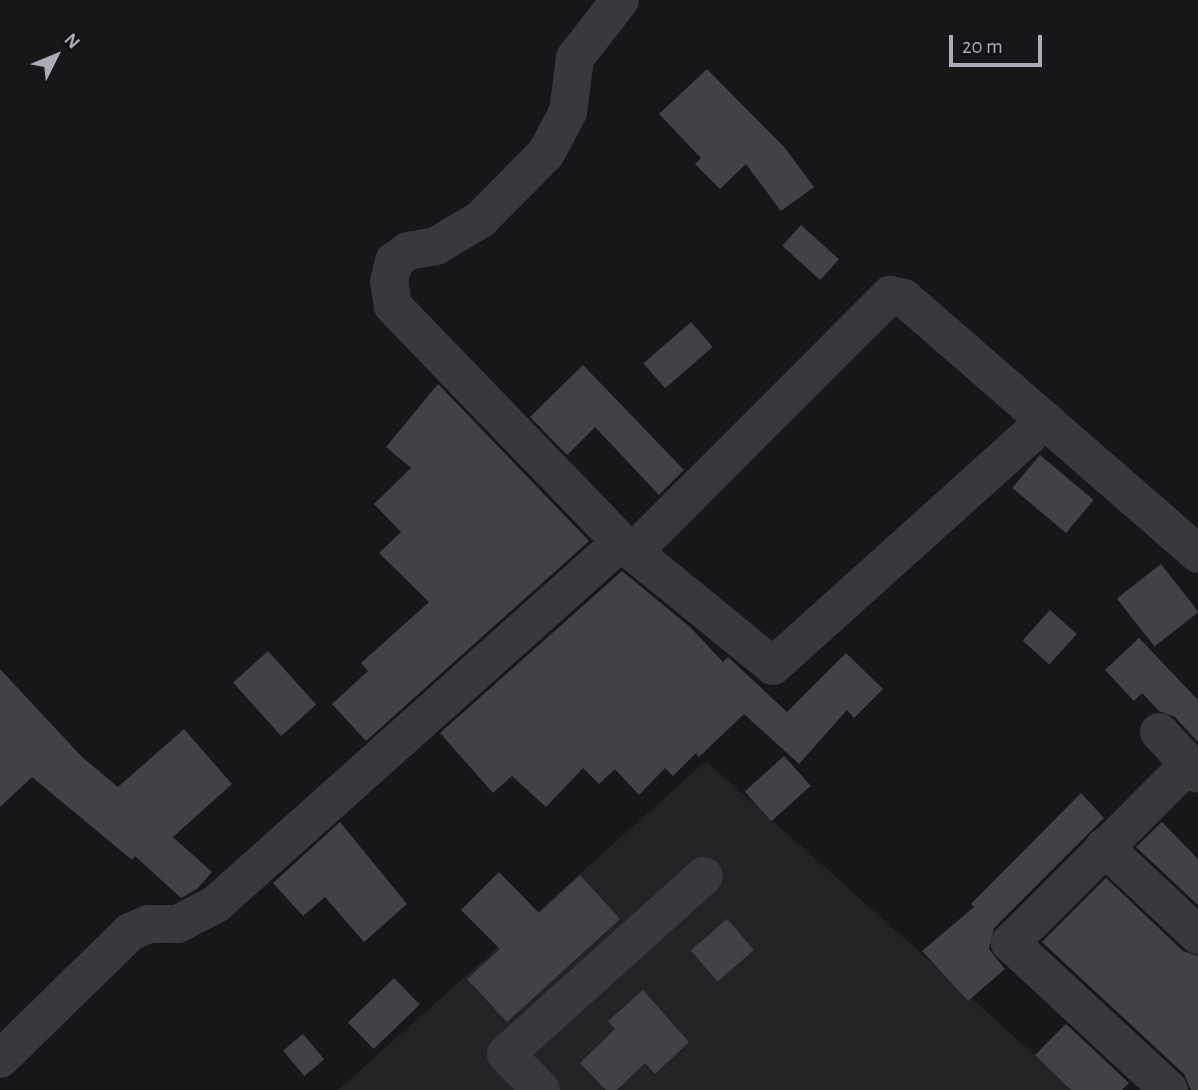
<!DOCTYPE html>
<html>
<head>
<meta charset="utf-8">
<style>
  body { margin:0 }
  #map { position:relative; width:1198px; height:1090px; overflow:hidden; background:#171719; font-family:"Alegreya Sans",sans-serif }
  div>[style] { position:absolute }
  .built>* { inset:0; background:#232326 }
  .building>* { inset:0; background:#414246; transform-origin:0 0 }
  .minor>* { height:38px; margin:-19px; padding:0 19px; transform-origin:19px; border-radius:19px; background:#38393e }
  span { translate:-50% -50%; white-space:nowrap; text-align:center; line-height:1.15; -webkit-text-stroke:6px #121214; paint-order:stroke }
  .north { position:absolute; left:21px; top:21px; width:70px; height:70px; -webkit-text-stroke:5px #121214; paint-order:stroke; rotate:47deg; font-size:19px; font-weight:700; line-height:28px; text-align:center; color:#aaadb8 }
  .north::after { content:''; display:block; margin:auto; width:24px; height:32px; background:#aaadb8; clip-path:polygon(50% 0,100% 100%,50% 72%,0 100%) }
  .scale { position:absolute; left:949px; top:35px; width:93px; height:32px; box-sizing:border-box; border:4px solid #aaadb8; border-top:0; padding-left:9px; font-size:21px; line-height:24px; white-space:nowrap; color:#aaadb8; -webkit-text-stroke:5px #121214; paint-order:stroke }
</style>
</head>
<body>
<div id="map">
  <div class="built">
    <div style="clip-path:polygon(706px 761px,1074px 1090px,338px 1090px)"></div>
  </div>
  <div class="building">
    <div style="clip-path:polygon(707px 69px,785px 148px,814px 187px,781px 211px,746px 164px,720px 189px,695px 164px,701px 158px,659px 114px)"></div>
    <div style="left:801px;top:225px;width:51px;height:28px;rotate:42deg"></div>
    <div style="left:691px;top:322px;width:33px;height:63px;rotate:49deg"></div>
    <div style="clip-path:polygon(583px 365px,684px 470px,659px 495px,595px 427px,567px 455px,530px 417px)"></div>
    <div style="clip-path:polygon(438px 384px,589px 541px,366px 741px,332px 704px,368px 671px,361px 663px,429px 602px,379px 553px,401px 532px,374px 504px,411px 468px,386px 447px)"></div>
    <div style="left:1040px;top:455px;width:70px;height:43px;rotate:40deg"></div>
    <div style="left:1161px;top:564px;width:61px;height:56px;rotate:52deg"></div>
    <div style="clip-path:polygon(622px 571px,690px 627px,723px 662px,728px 657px,787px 712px,846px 653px,883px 689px,854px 718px,847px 710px,799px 764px,744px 714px,699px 757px,696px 753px,673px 776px,665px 768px,639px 795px,615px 769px,599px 784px,583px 768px,546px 807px,512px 776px,493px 793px,440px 733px)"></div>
    <div style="left:1050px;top:610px;width:36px;height:41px;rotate:42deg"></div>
    <div style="clip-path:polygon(1139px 638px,1198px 700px,1198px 742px,1175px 717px,1159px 711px,1142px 693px,1134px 701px,1105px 670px)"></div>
    <div style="left:268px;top:651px;width:72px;height:47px;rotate:48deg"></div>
    <div style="clip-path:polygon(0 669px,82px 757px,118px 787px,184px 729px,232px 784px,173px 837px,212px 872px,197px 889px,181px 898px,135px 856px,132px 860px,32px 777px,0 807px)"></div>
    <div style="left:784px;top:756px;width:40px;height:53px;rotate:48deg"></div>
    <div style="clip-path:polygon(1081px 793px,1104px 818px,994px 928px,989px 949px,1005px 969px,968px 1001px,922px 951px,974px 907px,971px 904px)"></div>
    <div style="clip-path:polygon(340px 822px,407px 904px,364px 942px,325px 897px,303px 916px,273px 883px)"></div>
    <div style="clip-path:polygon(1162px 822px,1198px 859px,1198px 905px,1136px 847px)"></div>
    <div style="clip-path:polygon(499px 872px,539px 913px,580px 875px,620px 919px,507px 1022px,467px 979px,500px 949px,461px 910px)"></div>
    <div style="clip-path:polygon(1106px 878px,1183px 951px,1198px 956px,1198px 1090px,1191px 1090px,1184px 1074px,1042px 942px)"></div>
    <div style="left:727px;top:919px;width:41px;height:48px;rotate:49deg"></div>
    <div style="left:394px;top:978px;width:37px;height:64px;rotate:46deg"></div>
    <div style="clip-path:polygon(643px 990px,689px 1042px,655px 1074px,645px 1063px,617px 1090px,606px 1090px,580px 1063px,615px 1029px,608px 1021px)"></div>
    <div style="clip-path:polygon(1066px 1024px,1129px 1083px,1122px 1090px,1071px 1090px,1035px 1055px)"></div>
    <div style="left:303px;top:1034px;width:33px;height:26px;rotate:50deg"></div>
  </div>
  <div class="minor">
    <div style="left:620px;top:0;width:73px;rotate:127.8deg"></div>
    <div style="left:575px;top:58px;width:54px;rotate:97.4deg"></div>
    <div style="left:568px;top:112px;width:47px;rotate:118.2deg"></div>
    <div style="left:546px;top:153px;width:93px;rotate:134.6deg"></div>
    <div style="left:481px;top:219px;width:52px;rotate:149deg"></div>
    <div style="left:436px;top:246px;width:28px;rotate:170deg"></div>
    <div style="left:408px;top:251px;width:17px;rotate:144deg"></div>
    <div style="left:394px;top:261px;width:21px;rotate:104deg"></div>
    <div style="left:389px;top:281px;width:25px;rotate:81deg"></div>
    <div style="left:393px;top:306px;width:328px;rotate:46deg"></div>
    <div style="left:621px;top:542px;width:196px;rotate:39.2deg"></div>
    <div style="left:773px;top:666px;width:367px;rotate:-42deg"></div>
    <div style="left:635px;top:550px;width:361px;rotate:-45deg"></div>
    <div style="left:890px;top:295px;width:14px;rotate:12deg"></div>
    <div style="left:904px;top:298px;width:390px;rotate:41deg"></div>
    <div style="left:1159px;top:732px;width:57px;rotate:47.1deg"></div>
    <div style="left:1104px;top:847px;width:129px;rotate:43.1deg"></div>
    <div style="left:0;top:1059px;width:182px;rotate:-44.3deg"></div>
    <div style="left:130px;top:932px;width:21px;rotate:-23deg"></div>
    <div style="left:149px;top:924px;width:29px"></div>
    <div style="left:178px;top:924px;width:43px;rotate:-27.8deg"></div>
    <div style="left:216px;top:904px;width:543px;rotate:-41.79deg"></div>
    <div style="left:541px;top:1090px;width:50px;rotate:-134.2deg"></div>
    <div style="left:506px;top:1054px;width:266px;rotate:-42deg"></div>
    <div style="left:1169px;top:1090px;width:217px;rotate:-137.2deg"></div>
    <div style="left:1010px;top:943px;width:252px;rotate:-45deg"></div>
  </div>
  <div class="north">N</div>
  <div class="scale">20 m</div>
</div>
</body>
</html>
